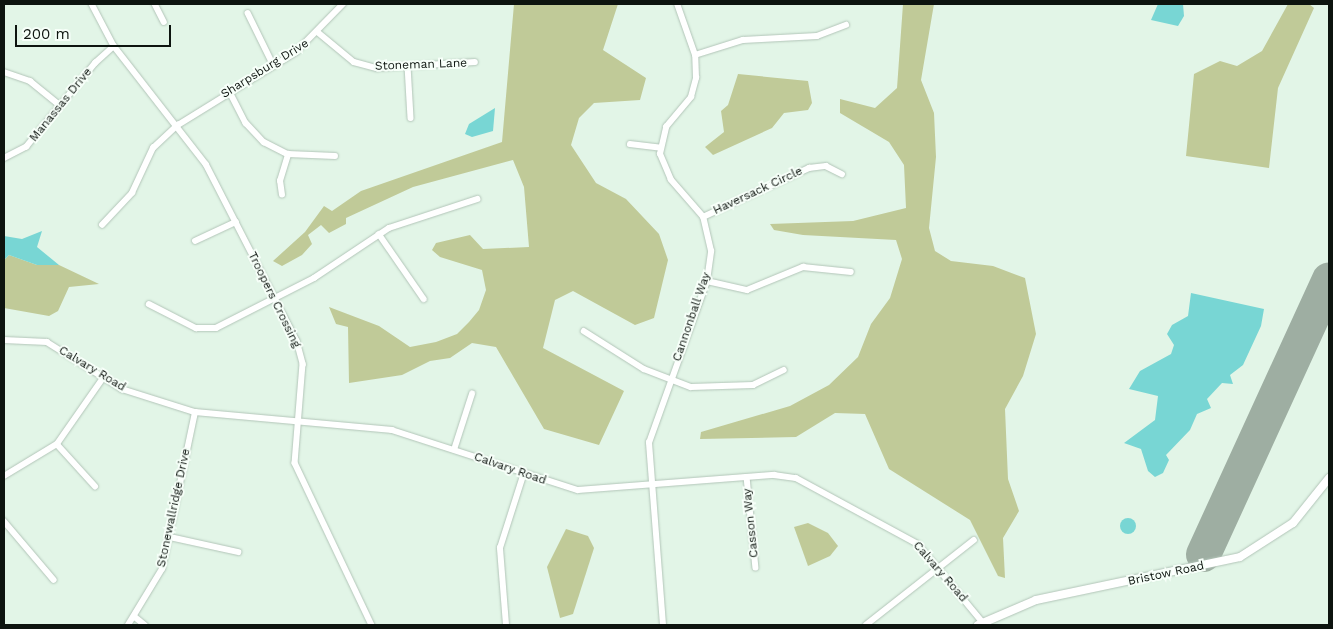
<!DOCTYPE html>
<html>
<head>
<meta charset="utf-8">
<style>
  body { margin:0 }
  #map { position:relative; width:1333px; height:629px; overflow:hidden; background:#e2f5e7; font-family:"Work Sans",sans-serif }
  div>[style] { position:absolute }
  .green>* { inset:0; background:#c0ca98 }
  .water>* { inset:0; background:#78d6d4 }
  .round { border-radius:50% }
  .runway>* { height:35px; margin:-17.5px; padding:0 17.5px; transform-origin:17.5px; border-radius:17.5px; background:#9eaea2 }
  .roads { filter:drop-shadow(0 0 1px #b2c5b8) drop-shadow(0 0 1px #b2c5b8) }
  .street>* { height:5.5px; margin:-2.75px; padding:0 2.75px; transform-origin:2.75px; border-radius:2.75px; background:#fff }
  .secondary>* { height:8px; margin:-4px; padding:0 4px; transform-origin:4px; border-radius:4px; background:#fff }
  span { translate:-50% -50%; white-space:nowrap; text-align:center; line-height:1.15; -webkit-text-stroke:4px #f7fff9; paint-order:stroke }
  .street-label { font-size:12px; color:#0d140f }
  .frame { position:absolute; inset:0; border:5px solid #0d140f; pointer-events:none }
  .scale { position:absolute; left:15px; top:25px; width:156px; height:22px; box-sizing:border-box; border:2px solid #0d140f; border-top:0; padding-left:6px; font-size:15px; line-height:18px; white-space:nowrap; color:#0d140f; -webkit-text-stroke:4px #f7fff9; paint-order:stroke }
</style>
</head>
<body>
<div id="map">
  <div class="green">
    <div style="clip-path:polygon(514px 4px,618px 4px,603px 50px,646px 78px,640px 100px,594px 103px,579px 118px,571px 145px,596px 183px,626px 199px,659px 234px,668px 260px,654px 318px,635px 325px,573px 291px,555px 300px,543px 348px,624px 391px,599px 445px,544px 429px,496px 347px,472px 343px,450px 358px,430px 361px,402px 375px,349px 383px,348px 327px,336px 324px,329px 307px,379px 326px,410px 347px,436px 342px,457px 334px,469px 322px,479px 310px,486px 290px,482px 270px,440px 257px,432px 250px,436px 243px,470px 235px,483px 249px,529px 247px,524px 187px,513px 160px,413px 187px,346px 218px,346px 224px,329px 233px,321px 225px,308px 235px,312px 244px,302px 255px,282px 266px,273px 261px,305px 232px,324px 206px,332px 211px,361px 191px,502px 142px)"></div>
    <div style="clip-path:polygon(903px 4px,934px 4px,921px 80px,934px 113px,936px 157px,929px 228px,935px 251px,951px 261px,993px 266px,1025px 278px,1036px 334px,1023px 376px,1005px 409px,1008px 479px,1019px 511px,1003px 538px,1005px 578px,998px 576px,970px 520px,889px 469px,865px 414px,835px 413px,796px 437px,700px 439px,701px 432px,790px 406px,829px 385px,858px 357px,871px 324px,890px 298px,902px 259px,896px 240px,803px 235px,774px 230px,770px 224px,853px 221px,906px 208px,904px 165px,889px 142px,840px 113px,840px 99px,875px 108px,897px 88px)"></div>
    <div style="clip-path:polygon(1288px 4px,1309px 4px,1314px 8px,1278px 88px,1269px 168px,1186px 156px,1194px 74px,1220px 61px,1237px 66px,1262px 51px)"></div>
    <div style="clip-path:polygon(738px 74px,808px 81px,812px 103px,808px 110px,784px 113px,772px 128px,713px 155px,705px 147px,724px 132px,721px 111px,728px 105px)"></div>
    <div style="clip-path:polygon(9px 255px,37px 265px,59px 265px,99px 284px,69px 287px,58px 311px,49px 316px,4px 308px,4px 260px)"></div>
    <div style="clip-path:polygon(808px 523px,828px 533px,838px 546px,830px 556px,808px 566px,794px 527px)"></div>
    <div style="clip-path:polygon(566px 529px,588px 536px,594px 548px,573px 614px,560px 618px,547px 567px)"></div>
  </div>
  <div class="water">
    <div style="clip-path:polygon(1158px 4px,1183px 4px,1184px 16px,1178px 26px,1151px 20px)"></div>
    <div style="clip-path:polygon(495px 108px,493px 131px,472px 137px,465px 134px,469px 124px)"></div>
    <div style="clip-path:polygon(42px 231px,37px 247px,59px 265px,37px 265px,9px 255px,4px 260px,4px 236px,22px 239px)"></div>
    <div style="clip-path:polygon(1191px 293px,1264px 309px,1261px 326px,1243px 365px,1230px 375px,1233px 384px,1222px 383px,1207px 399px,1211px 408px,1197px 414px,1190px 430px,1166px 455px,1169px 460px,1163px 473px,1155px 477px,1148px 471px,1141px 449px,1124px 443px,1155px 420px,1158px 396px,1129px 389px,1140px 371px,1171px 354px,1174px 345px,1167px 334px,1172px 325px,1188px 316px)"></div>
    <div class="round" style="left:1120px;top:518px;width:16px;height:16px"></div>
  </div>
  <div class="runway">
    <div style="left:1203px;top:554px;width:302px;rotate:-65.4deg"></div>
  </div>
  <div class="roads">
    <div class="street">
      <div style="left:92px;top:4px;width:47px;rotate:62.4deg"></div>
      <div style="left:114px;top:46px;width:150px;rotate:52.1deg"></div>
      <div style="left:206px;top:164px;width:199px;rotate:62.8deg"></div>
      <div style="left:297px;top:341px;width:24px;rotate:75deg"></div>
      <div style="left:303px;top:364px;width:99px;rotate:94.6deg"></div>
      <div style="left:295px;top:463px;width:179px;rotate:64.6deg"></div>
      <div style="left:155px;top:4px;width:20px;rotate:63deg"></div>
      <div style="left:248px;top:13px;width:59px;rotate:63.9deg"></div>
      <div style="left:319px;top:33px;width:45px;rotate:39.6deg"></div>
      <div style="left:354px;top:62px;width:24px;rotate:15deg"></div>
      <div style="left:377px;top:68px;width:98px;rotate:-3.5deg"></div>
      <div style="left:695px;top:55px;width:50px;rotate:-17.4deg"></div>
      <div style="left:743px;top:40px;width:74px;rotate:-3.1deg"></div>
      <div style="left:817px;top:36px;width:31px;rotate:-21deg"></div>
      <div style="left:408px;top:66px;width:52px;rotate:86.7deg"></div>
      <div style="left:4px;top:72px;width:28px;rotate:19deg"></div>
      <div style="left:30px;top:81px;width:38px;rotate:39deg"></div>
      <div style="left:230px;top:92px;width:35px;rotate:63deg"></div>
      <div style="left:246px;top:123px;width:26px;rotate:47deg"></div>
      <div style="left:264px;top:142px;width:27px;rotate:27deg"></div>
      <div style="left:288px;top:154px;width:47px;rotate:2.4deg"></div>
      <div style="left:630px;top:144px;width:31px;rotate:7deg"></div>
      <div style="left:4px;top:158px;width:25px;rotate:-27deg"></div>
      <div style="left:26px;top:147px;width:109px;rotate:-50.6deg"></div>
      <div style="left:95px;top:63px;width:25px;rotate:-42deg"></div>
      <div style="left:282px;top:195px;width:14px;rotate:-98deg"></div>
      <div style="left:280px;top:181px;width:28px;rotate:-73deg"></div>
      <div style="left:703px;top:217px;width:117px;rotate:-24.8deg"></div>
      <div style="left:809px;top:168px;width:17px;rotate:-7deg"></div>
      <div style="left:826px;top:166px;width:18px;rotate:27deg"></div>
      <div style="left:102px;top:225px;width:44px;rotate:-46.8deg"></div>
      <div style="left:132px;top:193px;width:50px;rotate:-65deg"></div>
      <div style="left:153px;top:148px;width:34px;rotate:-43deg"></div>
      <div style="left:178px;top:125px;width:139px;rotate:-31.7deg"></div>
      <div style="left:296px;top:52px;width:67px;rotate:-45.6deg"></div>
      <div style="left:379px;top:234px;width:79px;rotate:55.3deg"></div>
      <div style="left:195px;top:241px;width:45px;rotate:-24.9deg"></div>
      <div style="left:707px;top:281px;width:41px;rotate:12.7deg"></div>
      <div style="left:747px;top:290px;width:61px;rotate:-22.3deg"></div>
      <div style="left:803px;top:267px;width:48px;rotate:5.9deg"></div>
      <div style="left:149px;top:304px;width:53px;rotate:27.1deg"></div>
      <div style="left:196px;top:328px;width:20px"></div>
      <div style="left:216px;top:328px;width:110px;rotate:-27deg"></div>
      <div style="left:314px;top:278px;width:90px;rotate:-33.7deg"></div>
      <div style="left:389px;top:228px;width:93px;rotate:-18.2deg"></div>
      <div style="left:584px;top:331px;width:71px;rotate:32.3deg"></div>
      <div style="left:644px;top:369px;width:50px;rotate:21deg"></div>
      <div style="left:691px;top:387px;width:62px;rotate:-1.8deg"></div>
      <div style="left:753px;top:385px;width:34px;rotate:-26deg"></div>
      <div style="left:4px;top:340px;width:43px;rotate:2.7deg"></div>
      <div style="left:47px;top:342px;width:89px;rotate:32.1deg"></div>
      <div style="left:122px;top:389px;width:77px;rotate:17.5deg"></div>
      <div style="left:195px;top:412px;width:198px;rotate:5.2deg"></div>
      <div style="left:392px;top:430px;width:195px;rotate:17.9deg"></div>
      <div style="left:578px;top:490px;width:197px;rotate:-4.4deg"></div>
      <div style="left:774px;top:475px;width:22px;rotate:8deg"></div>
      <div style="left:796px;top:478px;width:139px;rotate:28.4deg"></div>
      <div style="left:918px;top:544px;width:105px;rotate:50.4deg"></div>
      <div style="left:57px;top:444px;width:57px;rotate:47.9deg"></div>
      <div style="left:454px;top:450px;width:59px;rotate:-72.2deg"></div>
      <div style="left:4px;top:476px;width:62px;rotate:-31.1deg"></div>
      <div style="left:57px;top:444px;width:80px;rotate:-55.1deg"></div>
      <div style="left:747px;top:477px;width:91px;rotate:84.4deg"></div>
      <div style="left:4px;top:521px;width:77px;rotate:49.7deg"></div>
      <div style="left:170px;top:537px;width:70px;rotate:12.4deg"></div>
      <div style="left:135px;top:617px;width:13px;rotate:39deg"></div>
      <div style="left:128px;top:625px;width:66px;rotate:-58.7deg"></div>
      <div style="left:162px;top:569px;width:160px;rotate:-78.1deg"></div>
      <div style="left:506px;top:625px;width:77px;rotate:-94.5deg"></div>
      <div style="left:500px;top:548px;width:79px;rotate:-72.3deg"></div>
      <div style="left:663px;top:625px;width:183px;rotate:-94.4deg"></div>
      <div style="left:649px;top:443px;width:172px;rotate:-70.3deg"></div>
      <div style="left:707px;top:281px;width:30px;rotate:-82deg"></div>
      <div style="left:711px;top:251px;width:35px;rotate:-103deg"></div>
      <div style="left:703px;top:217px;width:49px;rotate:-130.9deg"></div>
      <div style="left:671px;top:180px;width:28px;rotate:-113deg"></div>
      <div style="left:660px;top:154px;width:28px;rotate:-77deg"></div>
      <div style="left:666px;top:127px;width:39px;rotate:-50deg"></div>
      <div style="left:691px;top:97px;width:20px;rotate:-75deg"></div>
      <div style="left:696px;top:78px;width:23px;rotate:-92deg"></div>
      <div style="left:695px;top:55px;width:54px;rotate:-109.4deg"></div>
      <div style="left:866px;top:625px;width:137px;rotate:-38.2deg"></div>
    </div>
    <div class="secondary">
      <div style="left:978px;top:625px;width:63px;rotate:-23.3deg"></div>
      <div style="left:1036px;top:600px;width:208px;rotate:-11.9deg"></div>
      <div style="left:1240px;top:557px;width:63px;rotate:-32.7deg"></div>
      <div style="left:1293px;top:523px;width:58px;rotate:-51.3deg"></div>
    </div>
  </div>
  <div class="street-label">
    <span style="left:421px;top:65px;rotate:-2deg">Stoneman Lane</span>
    <span style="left:265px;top:69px;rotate:-32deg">Sharpsburg Drive</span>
    <span style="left:61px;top:105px;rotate:-51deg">Manassas Drive</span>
    <span style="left:758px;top:191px;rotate:-25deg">Haversack Circle</span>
    <span style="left:274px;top:300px;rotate:64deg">Troopers Crossing</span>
    <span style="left:692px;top:317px;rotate:-71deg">Cannonball Way</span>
    <span style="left:92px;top:369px;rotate:31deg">Calvary Road</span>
    <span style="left:510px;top:469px;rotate:19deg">Calvary Road</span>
    <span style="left:174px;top:508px;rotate:-78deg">Stonewallridge Drive</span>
    <span style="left:751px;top:523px;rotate:-96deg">Casson Way</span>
    <span style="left:940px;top:572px;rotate:49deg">Calvary Road</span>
    <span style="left:1166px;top:574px;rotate:-12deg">Bristow Road</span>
  </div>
  <div class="frame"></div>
  <div class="scale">200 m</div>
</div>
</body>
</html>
